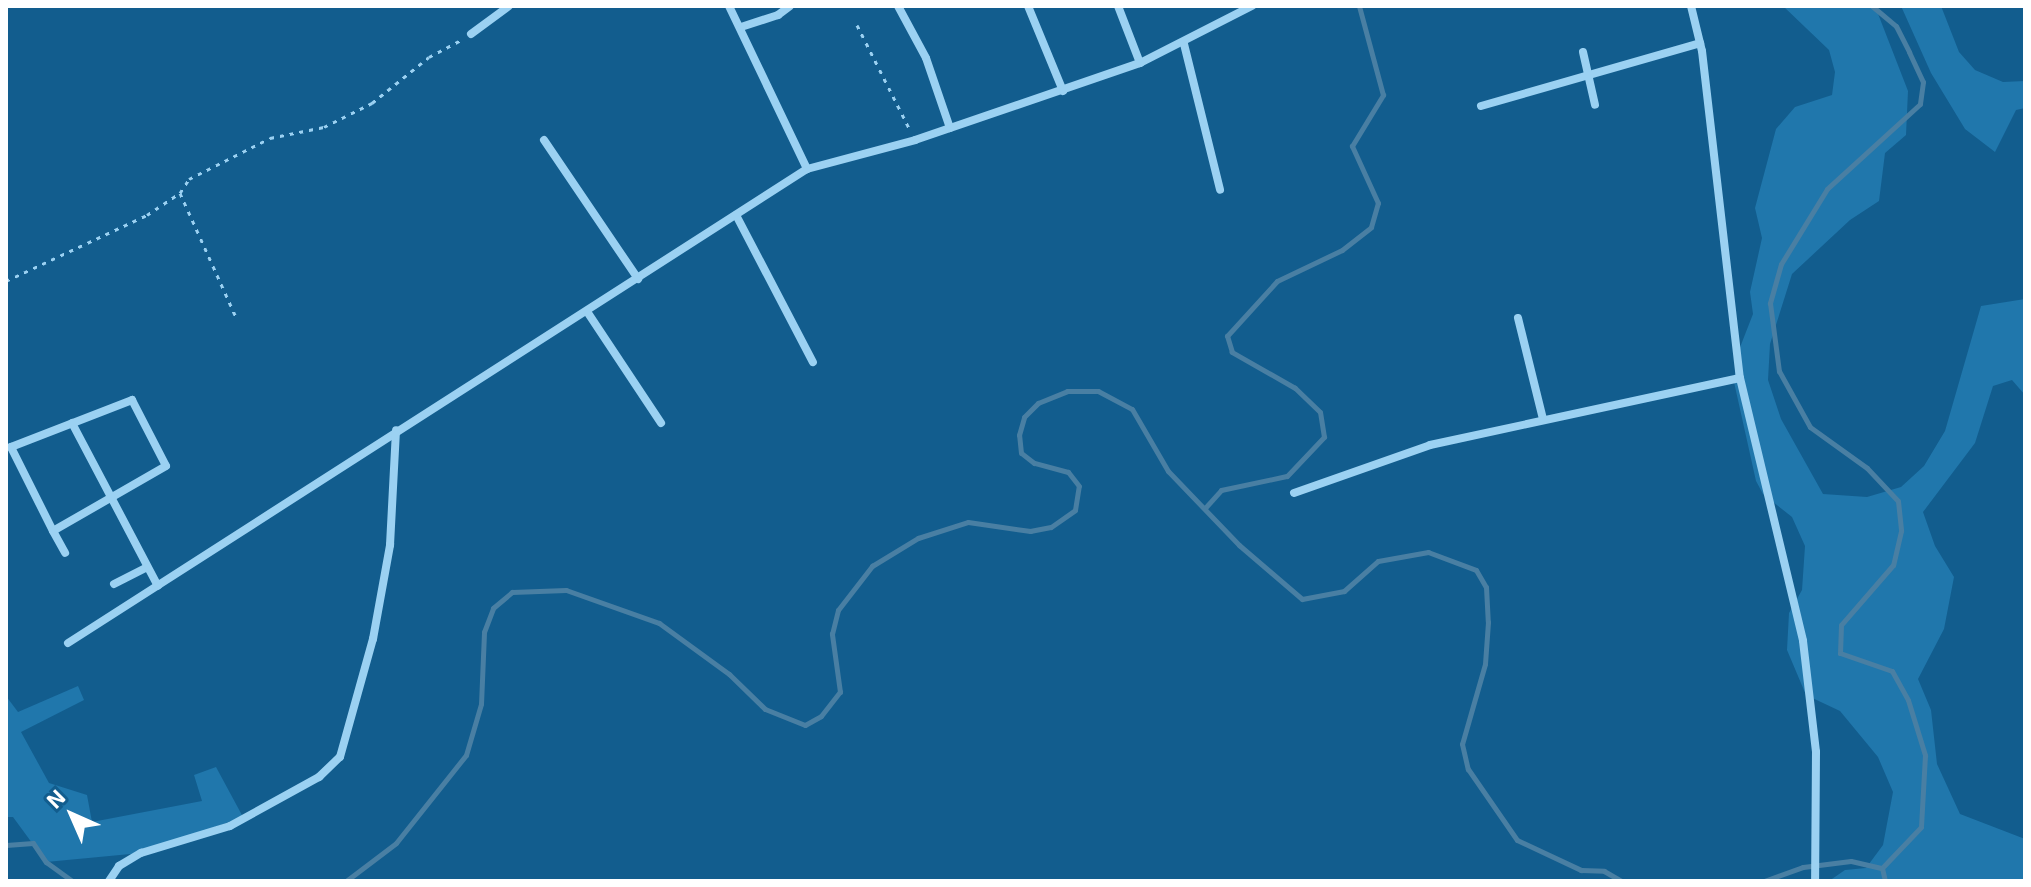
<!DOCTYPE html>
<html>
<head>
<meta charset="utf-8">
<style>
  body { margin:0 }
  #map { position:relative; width:2031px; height:887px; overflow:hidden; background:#125d8e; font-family:"Exo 2",sans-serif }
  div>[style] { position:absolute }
  .green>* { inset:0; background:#2077ac }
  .stream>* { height:5px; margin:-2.5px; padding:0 2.5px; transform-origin:2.5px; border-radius:2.5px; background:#497fa3 }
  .path>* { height:3px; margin-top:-1.5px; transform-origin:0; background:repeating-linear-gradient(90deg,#9bd1f2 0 4px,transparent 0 10px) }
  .street>* { height:8px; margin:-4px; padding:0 4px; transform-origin:4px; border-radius:4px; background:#9bd1f2 }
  span { translate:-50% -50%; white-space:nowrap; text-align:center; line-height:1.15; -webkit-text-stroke:6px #125d8e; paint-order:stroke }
  .frame { position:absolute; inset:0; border:8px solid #fff; pointer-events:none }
  .north { position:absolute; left:32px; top:775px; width:80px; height:80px; -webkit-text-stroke:6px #125d8e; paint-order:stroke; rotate:315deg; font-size:22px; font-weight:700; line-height:32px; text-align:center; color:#fff }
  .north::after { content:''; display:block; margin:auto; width:28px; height:36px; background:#fff; clip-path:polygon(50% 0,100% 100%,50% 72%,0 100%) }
</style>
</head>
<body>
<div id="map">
  <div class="green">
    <div style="clip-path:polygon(1783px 6px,1875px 6px,1908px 91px,1906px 135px,1885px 153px,1879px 201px,1850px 220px,1792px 274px,1770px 344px,1768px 380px,1781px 419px,1823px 494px,1867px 497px,1901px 487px,1924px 466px,1945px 431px,1981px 306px,2025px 299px,2025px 395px,2012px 380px,1993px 386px,1975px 443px,1923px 512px,1935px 546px,1954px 577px,1944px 629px,1918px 679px,1931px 710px,1937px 764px,1960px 814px,2025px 839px,2025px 881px,1829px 881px,1845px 870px,1866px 868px,1883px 845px,1893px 792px,1878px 757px,1840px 711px,1806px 695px,1787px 650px,1789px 613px,1802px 590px,1805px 546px,1792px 517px,1763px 494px,1756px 481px,1734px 382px,1737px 355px,1753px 314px,1750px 292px,1762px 238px,1755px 208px,1776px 129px,1795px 107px,1832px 95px,1835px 72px,1829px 50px)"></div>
    <div style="clip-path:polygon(1901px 6px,1941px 6px,1959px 52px,1975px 70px,2003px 82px,2025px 81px,2025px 108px,2016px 110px,1995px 152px,1965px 129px,1931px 73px)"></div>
    <div style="clip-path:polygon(78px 686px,84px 700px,21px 732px,49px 783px,87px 795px,92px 822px,202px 801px,194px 775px,216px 767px,243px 817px,141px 853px,46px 862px,13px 817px,6px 817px,6px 696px,18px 712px)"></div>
  </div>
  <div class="stream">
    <div style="left:1872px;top:6px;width:31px;rotate:40deg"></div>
    <div style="left:1896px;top:26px;width:29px;rotate:63deg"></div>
    <div style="left:1909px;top:52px;width:33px;rotate:65deg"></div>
    <div style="left:1923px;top:82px;width:22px;rotate:98deg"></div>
    <div style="left:1920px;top:104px;width:126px;rotate:137.6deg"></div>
    <div style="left:1827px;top:189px;width:88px;rotate:121.5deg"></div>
    <div style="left:1781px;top:264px;width:41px;rotate:105.8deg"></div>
    <div style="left:1770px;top:303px;width:69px;rotate:82.5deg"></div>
    <div style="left:1779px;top:371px;width:64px;rotate:61deg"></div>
    <div style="left:1810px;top:427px;width:70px;rotate:35.7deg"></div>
    <div style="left:1867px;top:468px;width:45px;rotate:46.8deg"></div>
    <div style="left:1898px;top:501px;width:30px;rotate:84deg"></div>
    <div style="left:1901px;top:531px;width:35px;rotate:103deg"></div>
    <div style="left:1893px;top:565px;width:79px;rotate:130.9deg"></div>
    <div style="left:1841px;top:625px;width:28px;rotate:92deg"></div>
    <div style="left:1840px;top:653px;width:55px;rotate:19.1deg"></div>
    <div style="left:1892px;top:671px;width:33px;rotate:61deg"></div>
    <div style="left:1908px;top:700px;width:58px;rotate:72.8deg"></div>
    <div style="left:1925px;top:755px;width:72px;rotate:93.2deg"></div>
    <div style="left:1921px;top:827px;width:57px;rotate:133.6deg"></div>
    <div style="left:1205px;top:508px;width:24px;rotate:-48deg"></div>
    <div style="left:1221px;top:490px;width:67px;rotate:-12deg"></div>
    <div style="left:1287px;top:476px;width:54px;rotate:-46.5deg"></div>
    <div style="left:1324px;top:437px;width:25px;rotate:-99deg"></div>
    <div style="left:1320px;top:412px;width:35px;rotate:-136deg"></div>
    <div style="left:1295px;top:388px;width:73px;rotate:-150.3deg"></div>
    <div style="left:1232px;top:352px;width:17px;rotate:-107deg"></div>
    <div style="left:1227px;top:336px;width:74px;rotate:-47.7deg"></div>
    <div style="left:1277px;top:281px;width:72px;rotate:-25.5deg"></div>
    <div style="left:1342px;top:250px;width:37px;rotate:-38deg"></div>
    <div style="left:1371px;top:227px;width:25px;rotate:-74deg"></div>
    <div style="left:1378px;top:203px;width:63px;rotate:-114.5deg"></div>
    <div style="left:1352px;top:146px;width:60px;rotate:-58.7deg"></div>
    <div style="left:1383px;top:95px;width:92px;rotate:-105.1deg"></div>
    <div style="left:6px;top:845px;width:27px;rotate:-4deg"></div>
    <div style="left:33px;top:843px;width:23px;rotate:56deg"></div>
    <div style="left:46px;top:862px;width:32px;rotate:36deg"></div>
    <div style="left:1882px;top:868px;width:13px;rotate:77deg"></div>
    <div style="left:346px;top:881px;width:63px;rotate:-37.2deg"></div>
    <div style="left:396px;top:843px;width:112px;rotate:-51.5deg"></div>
    <div style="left:466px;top:755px;width:53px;rotate:-73.6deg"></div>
    <div style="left:481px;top:704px;width:72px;rotate:-87.6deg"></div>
    <div style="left:484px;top:632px;width:26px;rotate:-69deg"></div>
    <div style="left:493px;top:608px;width:25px;rotate:-40deg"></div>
    <div style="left:512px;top:592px;width:54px;rotate:-2.1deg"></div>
    <div style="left:566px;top:590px;width:99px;rotate:19.5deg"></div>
    <div style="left:659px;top:623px;width:87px;rotate:36.1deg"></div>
    <div style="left:729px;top:674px;width:50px;rotate:44.2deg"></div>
    <div style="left:765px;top:709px;width:43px;rotate:21.8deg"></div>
    <div style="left:805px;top:725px;width:18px;rotate:-29deg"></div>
    <div style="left:821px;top:716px;width:31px;rotate:-52deg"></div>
    <div style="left:840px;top:692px;width:59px;rotate:-97.9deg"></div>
    <div style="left:832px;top:634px;width:25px;rotate:-76deg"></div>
    <div style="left:838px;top:610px;width:56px;rotate:-52.3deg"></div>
    <div style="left:872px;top:566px;width:54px;rotate:-31.3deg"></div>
    <div style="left:918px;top:538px;width:52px;rotate:-17.7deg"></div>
    <div style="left:968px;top:522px;width:63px;rotate:8.3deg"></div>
    <div style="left:1030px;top:531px;width:21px;rotate:-11deg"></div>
    <div style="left:1051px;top:527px;width:29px;rotate:-35deg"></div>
    <div style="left:1075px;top:510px;width:24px;rotate:-81deg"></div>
    <div style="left:1079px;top:486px;width:18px;rotate:-128deg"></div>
    <div style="left:1068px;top:472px;width:35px;rotate:-165deg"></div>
    <div style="left:1034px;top:463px;width:16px;rotate:-142deg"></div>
    <div style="left:1021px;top:453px;width:18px;rotate:-96deg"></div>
    <div style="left:1019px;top:435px;width:19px;rotate:-74deg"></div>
    <div style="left:1024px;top:417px;width:20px;rotate:-45deg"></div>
    <div style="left:1038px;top:403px;width:31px;rotate:-22deg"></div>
    <div style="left:1067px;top:391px;width:31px"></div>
    <div style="left:1098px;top:391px;width:38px;rotate:28deg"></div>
    <div style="left:1132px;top:409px;width:72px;rotate:59.9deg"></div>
    <div style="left:1168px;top:471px;width:103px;rotate:46.2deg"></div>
    <div style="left:1239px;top:545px;width:83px;rotate:40.6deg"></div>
    <div style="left:1302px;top:599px;width:43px;rotate:-10.8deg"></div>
    <div style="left:1344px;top:591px;width:45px;rotate:-41.4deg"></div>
    <div style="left:1378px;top:561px;width:51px;rotate:-10.2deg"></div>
    <div style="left:1428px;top:552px;width:51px;rotate:20.6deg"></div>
    <div style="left:1476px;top:570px;width:20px;rotate:60deg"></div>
    <div style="left:1486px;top:587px;width:35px;rotate:87deg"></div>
    <div style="left:1488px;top:622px;width:42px;rotate:94.1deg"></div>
    <div style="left:1485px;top:664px;width:83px;rotate:106deg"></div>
    <div style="left:1462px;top:744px;width:26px;rotate:77deg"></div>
    <div style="left:1468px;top:769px;width:86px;rotate:55.4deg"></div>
    <div style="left:1517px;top:840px;width:71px;rotate:25.1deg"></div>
    <div style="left:1581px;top:870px;width:23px;rotate:2deg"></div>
    <div style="left:1604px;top:871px;width:20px;rotate:30deg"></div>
    <div style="left:1764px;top:881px;width:41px;rotate:-19.7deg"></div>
    <div style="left:1803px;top:867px;width:48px;rotate:-7.1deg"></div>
    <div style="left:1851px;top:861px;width:32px;rotate:13deg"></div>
  </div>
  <div class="path">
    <div style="left:857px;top:25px;width:118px;rotate:63.2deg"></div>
    <div style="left:180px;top:193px;width:138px;rotate:65.7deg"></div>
    <div style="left:6px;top:281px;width:156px;rotate:-25.1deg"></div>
    <div style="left:147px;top:215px;width:40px;rotate:-34deg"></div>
    <div style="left:180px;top:193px;width:17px;rotate:-57deg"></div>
    <div style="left:189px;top:179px;width:91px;rotate:-26.8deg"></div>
    <div style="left:270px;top:138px;width:55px;rotate:-11.5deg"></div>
    <div style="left:324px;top:127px;width:54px;rotate:-26.6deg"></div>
    <div style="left:372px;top:103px;width:73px;rotate:-38.9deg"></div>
    <div style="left:429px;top:57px;width:36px;rotate:-28deg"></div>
  </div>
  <div class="street">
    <div style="left:729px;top:6px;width:181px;rotate:64.4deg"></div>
    <div style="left:898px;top:6px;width:59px;rotate:61.7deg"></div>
    <div style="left:926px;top:58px;width:74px;rotate:71.1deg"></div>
    <div style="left:1028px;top:6px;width:92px;rotate:67.6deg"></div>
    <div style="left:1118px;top:6px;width:61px;rotate:68.9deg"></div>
    <div style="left:1691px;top:6px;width:46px;rotate:76.3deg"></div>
    <div style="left:1702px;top:51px;width:329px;rotate:83.4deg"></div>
    <div style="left:1740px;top:378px;width:270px;rotate:76.5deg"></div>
    <div style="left:1803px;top:641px;width:112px;rotate:83.3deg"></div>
    <div style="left:1816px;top:752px;width:129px;rotate:90.4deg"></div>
    <div style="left:741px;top:27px;width:39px;rotate:-18deg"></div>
    <div style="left:778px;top:15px;width:15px;rotate:-37deg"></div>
    <div style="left:471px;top:34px;width:47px;rotate:-36.4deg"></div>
    <div style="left:1184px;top:44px;width:150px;rotate:76.1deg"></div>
    <div style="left:1583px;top:52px;width:54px;rotate:77.2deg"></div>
    <div style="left:1481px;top:106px;width:228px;rotate:-16deg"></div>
    <div style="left:544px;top:140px;width:168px;rotate:55.9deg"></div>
    <div style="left:736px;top:215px;width:166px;rotate:62.4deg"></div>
    <div style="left:588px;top:313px;width:132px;rotate:56.4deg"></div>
    <div style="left:1518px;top:318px;width:104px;rotate:76.1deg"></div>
    <div style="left:72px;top:423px;width:184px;rotate:62.2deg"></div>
    <div style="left:1294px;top:493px;width:144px;rotate:-19.4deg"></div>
    <div style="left:1430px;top:445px;width:317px;rotate:-12.2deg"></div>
    <div style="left:53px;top:531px;width:94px;rotate:-116.6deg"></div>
    <div style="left:11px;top:447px;width:130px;rotate:-21.2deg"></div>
    <div style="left:132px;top:400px;width:74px;rotate:62.7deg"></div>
    <div style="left:166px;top:466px;width:130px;rotate:150.1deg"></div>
    <div style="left:53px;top:531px;width:25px;rotate:61deg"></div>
    <div style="left:114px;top:584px;width:37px;rotate:-27deg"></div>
    <div style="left:68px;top:643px;width:878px;rotate:-32.68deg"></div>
    <div style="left:807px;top:169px;width:112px;rotate:-15deg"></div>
    <div style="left:915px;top:140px;width:238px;rotate:-18.9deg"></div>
    <div style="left:1140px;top:63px;width:126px;rotate:-27deg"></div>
    <div style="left:109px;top:881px;width:18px;rotate:-56deg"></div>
    <div style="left:119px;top:866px;width:26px;rotate:-31deg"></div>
    <div style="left:141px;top:853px;width:93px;rotate:-16.9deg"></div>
    <div style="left:230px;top:826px;width:102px;rotate:-28.8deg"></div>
    <div style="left:319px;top:777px;width:29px;rotate:-44deg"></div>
    <div style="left:340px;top:757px;width:123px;rotate:-74.4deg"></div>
    <div style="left:373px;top:639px;width:96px;rotate:-79.7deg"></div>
    <div style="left:390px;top:545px;width:115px;rotate:-87deg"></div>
  </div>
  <div class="frame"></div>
  <div class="north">N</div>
</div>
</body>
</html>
